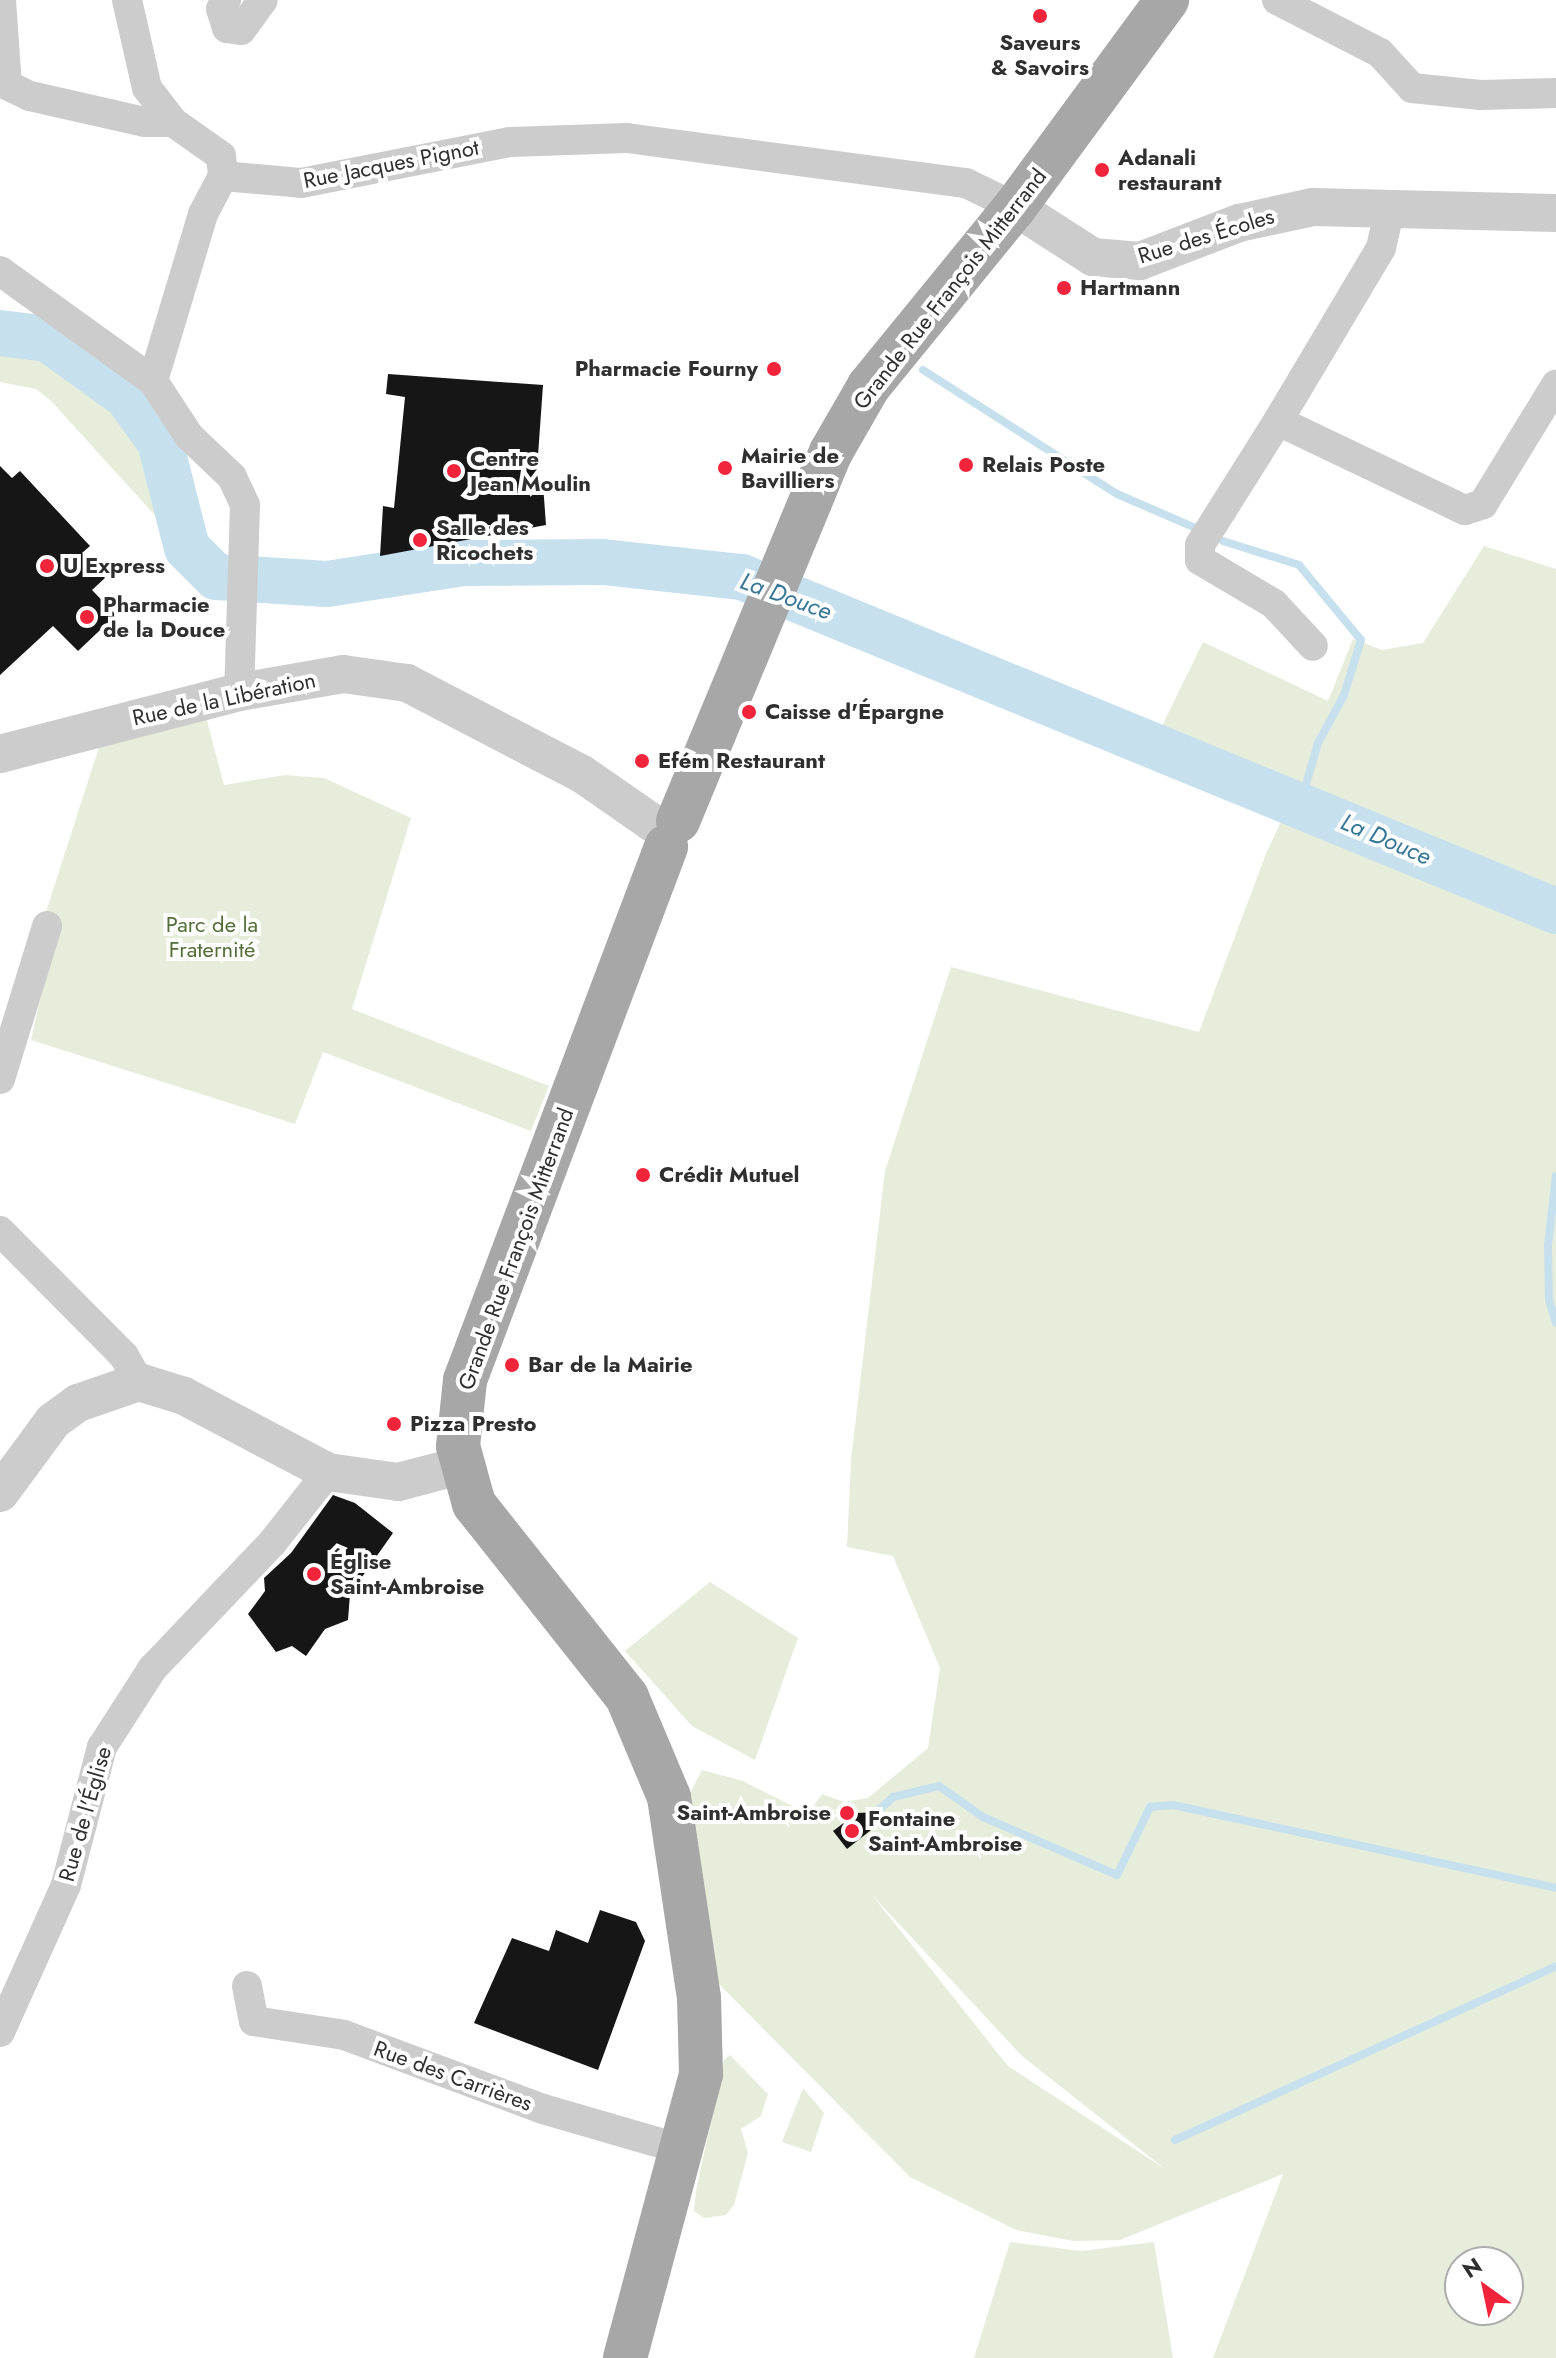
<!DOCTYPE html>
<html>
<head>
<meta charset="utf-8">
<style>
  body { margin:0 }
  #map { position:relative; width:1556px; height:2358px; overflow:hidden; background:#fff; font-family:Jost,sans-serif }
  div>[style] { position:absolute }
  .green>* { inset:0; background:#e6eddb }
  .stream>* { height:8px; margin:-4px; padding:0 4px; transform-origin:4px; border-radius:4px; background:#c6e0ee }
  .river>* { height:46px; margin:-23px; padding:0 23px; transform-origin:23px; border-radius:23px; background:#c6e0ee }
  .building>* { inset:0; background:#161616 }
  .minor>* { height:30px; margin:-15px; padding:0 15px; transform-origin:15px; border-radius:15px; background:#ccc }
  .tertiary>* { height:38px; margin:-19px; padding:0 19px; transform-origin:19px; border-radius:19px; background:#ccc }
  .primary>* { height:44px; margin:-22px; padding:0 22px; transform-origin:22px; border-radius:22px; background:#a7a7a7 }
  .dots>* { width:22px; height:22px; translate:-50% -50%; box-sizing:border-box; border:4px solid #fff; border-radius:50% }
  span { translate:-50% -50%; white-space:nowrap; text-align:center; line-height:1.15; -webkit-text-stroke:8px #fff; paint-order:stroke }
  .poi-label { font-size:22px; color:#2f2f2f; font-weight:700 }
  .left { translate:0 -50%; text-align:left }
  .right { translate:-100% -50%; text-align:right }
  .street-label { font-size:22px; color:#2f2f2f }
  .park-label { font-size:22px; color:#546e38 }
  .water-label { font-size:24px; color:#367697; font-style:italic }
  .north { position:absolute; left:1444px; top:2246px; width:80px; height:80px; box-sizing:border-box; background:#fff; border:2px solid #acacac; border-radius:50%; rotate:327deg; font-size:22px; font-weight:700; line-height:32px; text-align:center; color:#2f2f2f }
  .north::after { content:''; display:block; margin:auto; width:28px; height:36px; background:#f2243c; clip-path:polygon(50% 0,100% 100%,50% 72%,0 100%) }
</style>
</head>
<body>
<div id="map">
  <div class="green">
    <div style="clip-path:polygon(0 346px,36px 346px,126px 408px,161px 476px,168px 512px,161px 522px,51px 401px,36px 389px,0 382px)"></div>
    <div style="clip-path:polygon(evenodd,1484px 546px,1556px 569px,1556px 2358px,1213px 2358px,1283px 2174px,1120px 2240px,1073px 2241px,1016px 2230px,910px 2177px,717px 1982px,689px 1795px,702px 1770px,743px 1781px,808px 1814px,822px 1794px,844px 1802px,868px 1798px,928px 1748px,940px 1668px,893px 1556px,847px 1547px,851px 1460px,885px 1171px,951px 967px,1199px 1032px,1267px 851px,1300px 783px,1159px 732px,1203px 642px,1328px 701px,1353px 639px,1382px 650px,1423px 643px,1484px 546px,872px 1895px,1022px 2056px,1165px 2169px,1008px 2066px,872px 1895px,1484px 546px,1460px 2262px,1508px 2262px,1508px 2310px,1460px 2310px,1460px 2262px)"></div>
    <div style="clip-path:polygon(206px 717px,224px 785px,285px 775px,324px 778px,411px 818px,352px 1009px,549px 1086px,531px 1131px,323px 1052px,295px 1124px,31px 1040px,45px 978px,27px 971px,99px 747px)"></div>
    <div style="clip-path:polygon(710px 1582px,798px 1638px,755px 1760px,692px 1726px,625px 1651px)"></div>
    <div style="clip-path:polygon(730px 2055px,768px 2094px,761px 2116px,741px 2129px,748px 2153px,734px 2205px,726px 2215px,704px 2218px,694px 2211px,696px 2191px,724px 2060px)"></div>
    <div style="clip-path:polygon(803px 2088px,824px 2113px,811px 2152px,782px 2142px)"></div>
    <div style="clip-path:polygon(1010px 2242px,1081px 2251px,1154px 2242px,1173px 2358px,974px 2358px)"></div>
  </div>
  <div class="stream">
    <div style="left:923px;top:370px;width:230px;rotate:32.6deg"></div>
    <div style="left:1117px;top:494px;width:88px;rotate:23.4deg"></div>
    <div style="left:1223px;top:541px;width:80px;rotate:17.5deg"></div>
    <div style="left:1299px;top:565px;width:97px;rotate:50.4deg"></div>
    <div style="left:1361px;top:640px;width:58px;rotate:107.2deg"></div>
    <div style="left:1344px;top:695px;width:55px;rotate:118.4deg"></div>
    <div style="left:1318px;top:743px;width:61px;rotate:106.1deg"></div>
    <div style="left:1556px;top:1176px;width:69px;rotate:96.6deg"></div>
    <div style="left:1548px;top:1245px;width:55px;rotate:89deg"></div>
    <div style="left:1549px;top:1300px;width:24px;rotate:73deg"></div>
    <div style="left:871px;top:1817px;width:30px;rotate:-42deg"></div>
    <div style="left:893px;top:1797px;width:47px;rotate:-13.4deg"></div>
    <div style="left:939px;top:1786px;width:54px;rotate:35.2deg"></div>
    <div style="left:983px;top:1817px;width:146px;rotate:23.4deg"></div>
    <div style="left:1117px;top:1875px;width:76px;rotate:-64.1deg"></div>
    <div style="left:1150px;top:1807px;width:23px;rotate:-5deg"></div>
    <div style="left:1173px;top:1805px;width:392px;rotate:12.2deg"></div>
    <div style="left:1175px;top:2140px;width:419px;rotate:-24.5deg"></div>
  </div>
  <div class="river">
    <div style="left:0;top:333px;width:48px;rotate:7.1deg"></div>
    <div style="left:48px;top:339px;width:97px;rotate:35.8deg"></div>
    <div style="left:127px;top:396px;width:57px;rotate:54.3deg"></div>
    <div style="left:160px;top:442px;width:109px;rotate:75.7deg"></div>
    <div style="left:187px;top:548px;width:41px;rotate:45deg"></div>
    <div style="left:216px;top:577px;width:111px;rotate:3.6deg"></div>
    <div style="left:327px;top:584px;width:140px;rotate:-8.7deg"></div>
    <div style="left:465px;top:563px;width:138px;rotate:-0.4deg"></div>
    <div style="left:603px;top:562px;width:140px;rotate:6.2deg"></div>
    <div style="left:742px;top:577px;width:880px;rotate:22.31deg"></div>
  </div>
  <div class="building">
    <div style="clip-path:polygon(388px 374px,543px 385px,536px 484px,543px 484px,546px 525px,380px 556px,383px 506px,394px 508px,405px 397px,386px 394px)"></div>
    <div style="clip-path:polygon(0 466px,12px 478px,20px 471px,90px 546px,82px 553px,105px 578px,92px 590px,116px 615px,78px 651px,53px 626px,0 675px)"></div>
    <div style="clip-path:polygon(333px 1495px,355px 1503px,393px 1533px,350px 1594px,348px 1620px,325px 1629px,306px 1656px,292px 1646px,276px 1652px,248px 1614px,265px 1591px,264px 1578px,291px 1553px)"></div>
    <div style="clip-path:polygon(880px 1812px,871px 1830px,847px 1849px,833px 1831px,857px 1813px)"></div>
    <div style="clip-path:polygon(600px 1910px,636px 1922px,645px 1941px,598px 2070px,474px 2023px,512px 1938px,549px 1951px,556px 1930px,588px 1943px)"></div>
  </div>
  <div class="minor">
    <div style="left:1px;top:0;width:85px;rotate:86deg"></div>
    <div style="left:7px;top:85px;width:25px;rotate:26deg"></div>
    <div style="left:30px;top:96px;width:117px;rotate:12.8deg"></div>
    <div style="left:144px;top:122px;width:29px"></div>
    <div style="left:127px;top:0;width:90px;rotate:77.2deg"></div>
    <div style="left:147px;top:88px;width:43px;rotate:52.6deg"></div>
    <div style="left:173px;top:122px;width:59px;rotate:35.3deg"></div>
    <div style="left:221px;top:156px;width:20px;rotate:84deg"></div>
    <div style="left:226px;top:0;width:10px;rotate:119deg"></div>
    <div style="left:221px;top:9px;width:20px;rotate:72deg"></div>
    <div style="left:227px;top:28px;width:14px;rotate:8deg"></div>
    <div style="left:241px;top:30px;width:37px;rotate:-54deg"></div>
    <div style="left:1277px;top:0;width:116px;rotate:27.2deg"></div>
    <div style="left:1380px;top:53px;width:47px;rotate:47.6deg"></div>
    <div style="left:1412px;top:88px;width:69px;rotate:5.8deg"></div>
    <div style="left:1481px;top:95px;width:75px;rotate:-1.5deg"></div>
    <div style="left:223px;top:176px;width:78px;rotate:5.1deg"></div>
    <div style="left:301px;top:183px;width:213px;rotate:-11.1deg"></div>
    <div style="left:510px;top:142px;width:117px;rotate:-2deg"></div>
    <div style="left:627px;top:138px;width:342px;rotate:7.6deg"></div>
    <div style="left:966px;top:183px;width:55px;rotate:26.1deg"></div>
    <div style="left:223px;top:176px;width:43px;rotate:117.8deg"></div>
    <div style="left:203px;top:214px;width:174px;rotate:106.7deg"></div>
    <div style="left:153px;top:381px;width:66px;rotate:56.8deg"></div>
    <div style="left:189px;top:436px;width:59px;rotate:43.6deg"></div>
    <div style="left:232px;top:477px;width:31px;rotate:65deg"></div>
    <div style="left:245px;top:505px;width:187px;rotate:91.8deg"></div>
    <div style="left:1390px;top:208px;width:41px;rotate:102.7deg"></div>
    <div style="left:1381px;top:248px;width:201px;rotate:120.8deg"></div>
    <div style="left:1278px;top:421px;width:207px;rotate:25.5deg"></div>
    <div style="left:1465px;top:510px;width:19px;rotate:-18deg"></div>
    <div style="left:1483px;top:504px;width:140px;rotate:-58.5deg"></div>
    <div style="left:0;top:271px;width:188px;rotate:35.7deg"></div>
    <div style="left:1278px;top:421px;width:146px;rotate:122.2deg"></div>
    <div style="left:1200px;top:545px;width:15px;rotate:90deg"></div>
    <div style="left:1200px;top:560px;width:86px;rotate:30.7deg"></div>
    <div style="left:1274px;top:604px;width:57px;rotate:47.1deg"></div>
    <div style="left:0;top:1079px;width:160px;rotate:-72.9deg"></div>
    <div style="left:0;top:1231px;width:176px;rotate:45.2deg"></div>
    <div style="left:124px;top:1356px;width:30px;rotate:60deg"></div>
    <div style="left:247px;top:1986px;width:36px;rotate:79deg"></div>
    <div style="left:254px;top:2021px;width:91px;rotate:8.8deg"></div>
    <div style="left:344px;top:2035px;width:212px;rotate:20.4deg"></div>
    <div style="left:543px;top:2109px;width:147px;rotate:16.2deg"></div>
    <div style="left:0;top:2032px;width:161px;rotate:-65.8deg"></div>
    <div style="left:66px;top:1885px;width:143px;rotate:-75.4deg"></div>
    <div style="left:102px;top:1747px;width:93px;rotate:-57.3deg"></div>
    <div style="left:152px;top:1669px;width:174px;rotate:-46.4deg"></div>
    <div style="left:272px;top:1543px;width:90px;rotate:-51.7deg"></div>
  </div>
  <div class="tertiary">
    <div style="left:1015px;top:207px;width:93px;rotate:32.7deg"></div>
    <div style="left:1093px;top:257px;width:47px;rotate:4.9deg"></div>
    <div style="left:1140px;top:261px;width:106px;rotate:-21deg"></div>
    <div style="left:1239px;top:223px;width:76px;rotate:-12.2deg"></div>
    <div style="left:1313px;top:207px;width:243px;rotate:1.4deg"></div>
    <div style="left:0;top:754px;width:247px;rotate:-14.5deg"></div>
    <div style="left:239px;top:692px;width:106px;rotate:-9.8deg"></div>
    <div style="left:343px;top:674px;width:65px;rotate:8deg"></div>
    <div style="left:407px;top:683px;width:197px;rotate:27.5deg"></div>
    <div style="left:582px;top:774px;width:88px;rotate:34.8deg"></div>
    <div style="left:0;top:1493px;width:89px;rotate:-53.6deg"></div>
    <div style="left:53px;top:1421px;width:31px;rotate:-36deg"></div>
    <div style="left:78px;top:1403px;width:65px;rotate:-19deg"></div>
    <div style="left:139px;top:1382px;width:47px;rotate:17.3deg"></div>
    <div style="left:184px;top:1396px;width:163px;rotate:27.8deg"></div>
    <div style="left:328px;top:1472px;width:71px;rotate:8.1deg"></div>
    <div style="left:398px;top:1482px;width:64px;rotate:-14.5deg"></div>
  </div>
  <div class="primary">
    <div style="left:678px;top:821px;width:399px;rotate:-67.5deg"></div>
    <div style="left:831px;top:452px;width:76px;rotate:-60.1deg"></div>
    <div style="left:869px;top:386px;width:231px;rotate:-50.8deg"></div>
    <div style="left:1015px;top:207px;width:257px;rotate:-53.7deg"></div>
    <div style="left:625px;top:2358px;width:294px;rotate:-75deg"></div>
    <div style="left:701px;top:2074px;width:76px;rotate:-91.5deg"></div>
    <div style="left:699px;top:1998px;width:203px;rotate:-98.5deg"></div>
    <div style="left:669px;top:1797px;width:108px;rotate:-112.8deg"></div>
    <div style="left:627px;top:1697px;width:246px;rotate:-128.4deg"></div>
    <div style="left:474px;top:1504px;width:60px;rotate:-105.4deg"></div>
    <div style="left:458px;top:1446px;width:66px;rotate:-83.9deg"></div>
    <div style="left:465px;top:1380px;width:570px;rotate:-69.34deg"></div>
  </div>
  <div class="dots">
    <div style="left:1040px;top:16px;background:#f2243c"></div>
    <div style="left:1102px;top:170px;background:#f2243c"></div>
    <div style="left:1064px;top:288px;background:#f2243c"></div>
    <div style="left:774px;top:369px;background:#f2243c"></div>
    <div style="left:966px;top:465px;background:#f2243c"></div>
    <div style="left:725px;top:468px;background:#f2243c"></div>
    <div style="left:454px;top:471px;background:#f2243c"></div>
    <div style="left:420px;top:540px;background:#f2243c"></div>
    <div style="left:47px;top:566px;background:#f2243c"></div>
    <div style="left:87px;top:617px;background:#f2243c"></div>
    <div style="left:749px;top:712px;background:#f2243c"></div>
    <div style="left:642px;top:761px;background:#f2243c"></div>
    <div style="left:643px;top:1175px;background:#f2243c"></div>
    <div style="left:512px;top:1365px;background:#f2243c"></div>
    <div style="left:394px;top:1424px;background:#f2243c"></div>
    <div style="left:314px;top:1574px;background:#f2243c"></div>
    <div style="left:847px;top:1813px;background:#f2243c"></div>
    <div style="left:852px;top:1831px;background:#f2243c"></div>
  </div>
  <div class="poi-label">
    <span style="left:1040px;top:55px">Saveurs<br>&amp; Savoirs</span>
    <span class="left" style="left:1118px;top:170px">Adanali<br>restaurant</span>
    <span class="left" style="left:1080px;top:288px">Hartmann</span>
    <span class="right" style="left:758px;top:369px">Pharmacie Fourny</span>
    <span class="left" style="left:741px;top:468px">Mairie de<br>Bavilliers</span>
    <span class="left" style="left:470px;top:471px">Centre<br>Jean Moulin</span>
    <span class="left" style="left:982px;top:465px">Relais Poste</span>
    <span class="left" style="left:436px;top:540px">Salle des<br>Ricochets</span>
    <span class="left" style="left:63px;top:566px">U Express</span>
    <span class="left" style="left:103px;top:617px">Pharmacie<br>de la Douce</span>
    <span class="left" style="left:765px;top:712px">Caisse d'Épargne</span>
    <span class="left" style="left:658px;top:761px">Efém Restaurant</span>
    <span class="left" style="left:659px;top:1175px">Crédit Mutuel</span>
    <span class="left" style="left:528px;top:1365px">Bar de la Mairie</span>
    <span class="left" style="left:410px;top:1424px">Pizza Presto</span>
    <span class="left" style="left:330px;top:1574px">Église<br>Saint-Ambroise</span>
    <span class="right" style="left:831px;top:1813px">Saint-Ambroise</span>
    <span class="left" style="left:868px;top:1831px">Fontaine<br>Saint-Ambroise</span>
  </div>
  <div class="street-label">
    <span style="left:391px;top:164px;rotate:-11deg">Rue Jacques Pignot</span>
    <span style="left:1206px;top:236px;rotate:-17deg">Rue des Écoles</span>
    <span style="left:950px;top:289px;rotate:-52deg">Grande Rue François Mitterrand</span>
    <span style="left:224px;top:699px;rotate:-12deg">Rue de la Libération</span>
    <span style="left:516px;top:1249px;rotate:-70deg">Grande Rue François Mitterrand</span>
    <span style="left:85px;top:1814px;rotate:-74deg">Rue de l'Église</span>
    <span style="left:453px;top:2076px;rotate:20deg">Rue des Carrières</span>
  </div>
  <div class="park-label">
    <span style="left:212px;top:937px">Parc de la<br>Fraternité</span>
  </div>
  <div class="water-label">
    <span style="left:786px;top:596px;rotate:20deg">La Douce</span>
    <span style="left:1386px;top:839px;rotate:23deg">La Douce</span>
  </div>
  <div class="north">N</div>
</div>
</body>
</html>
